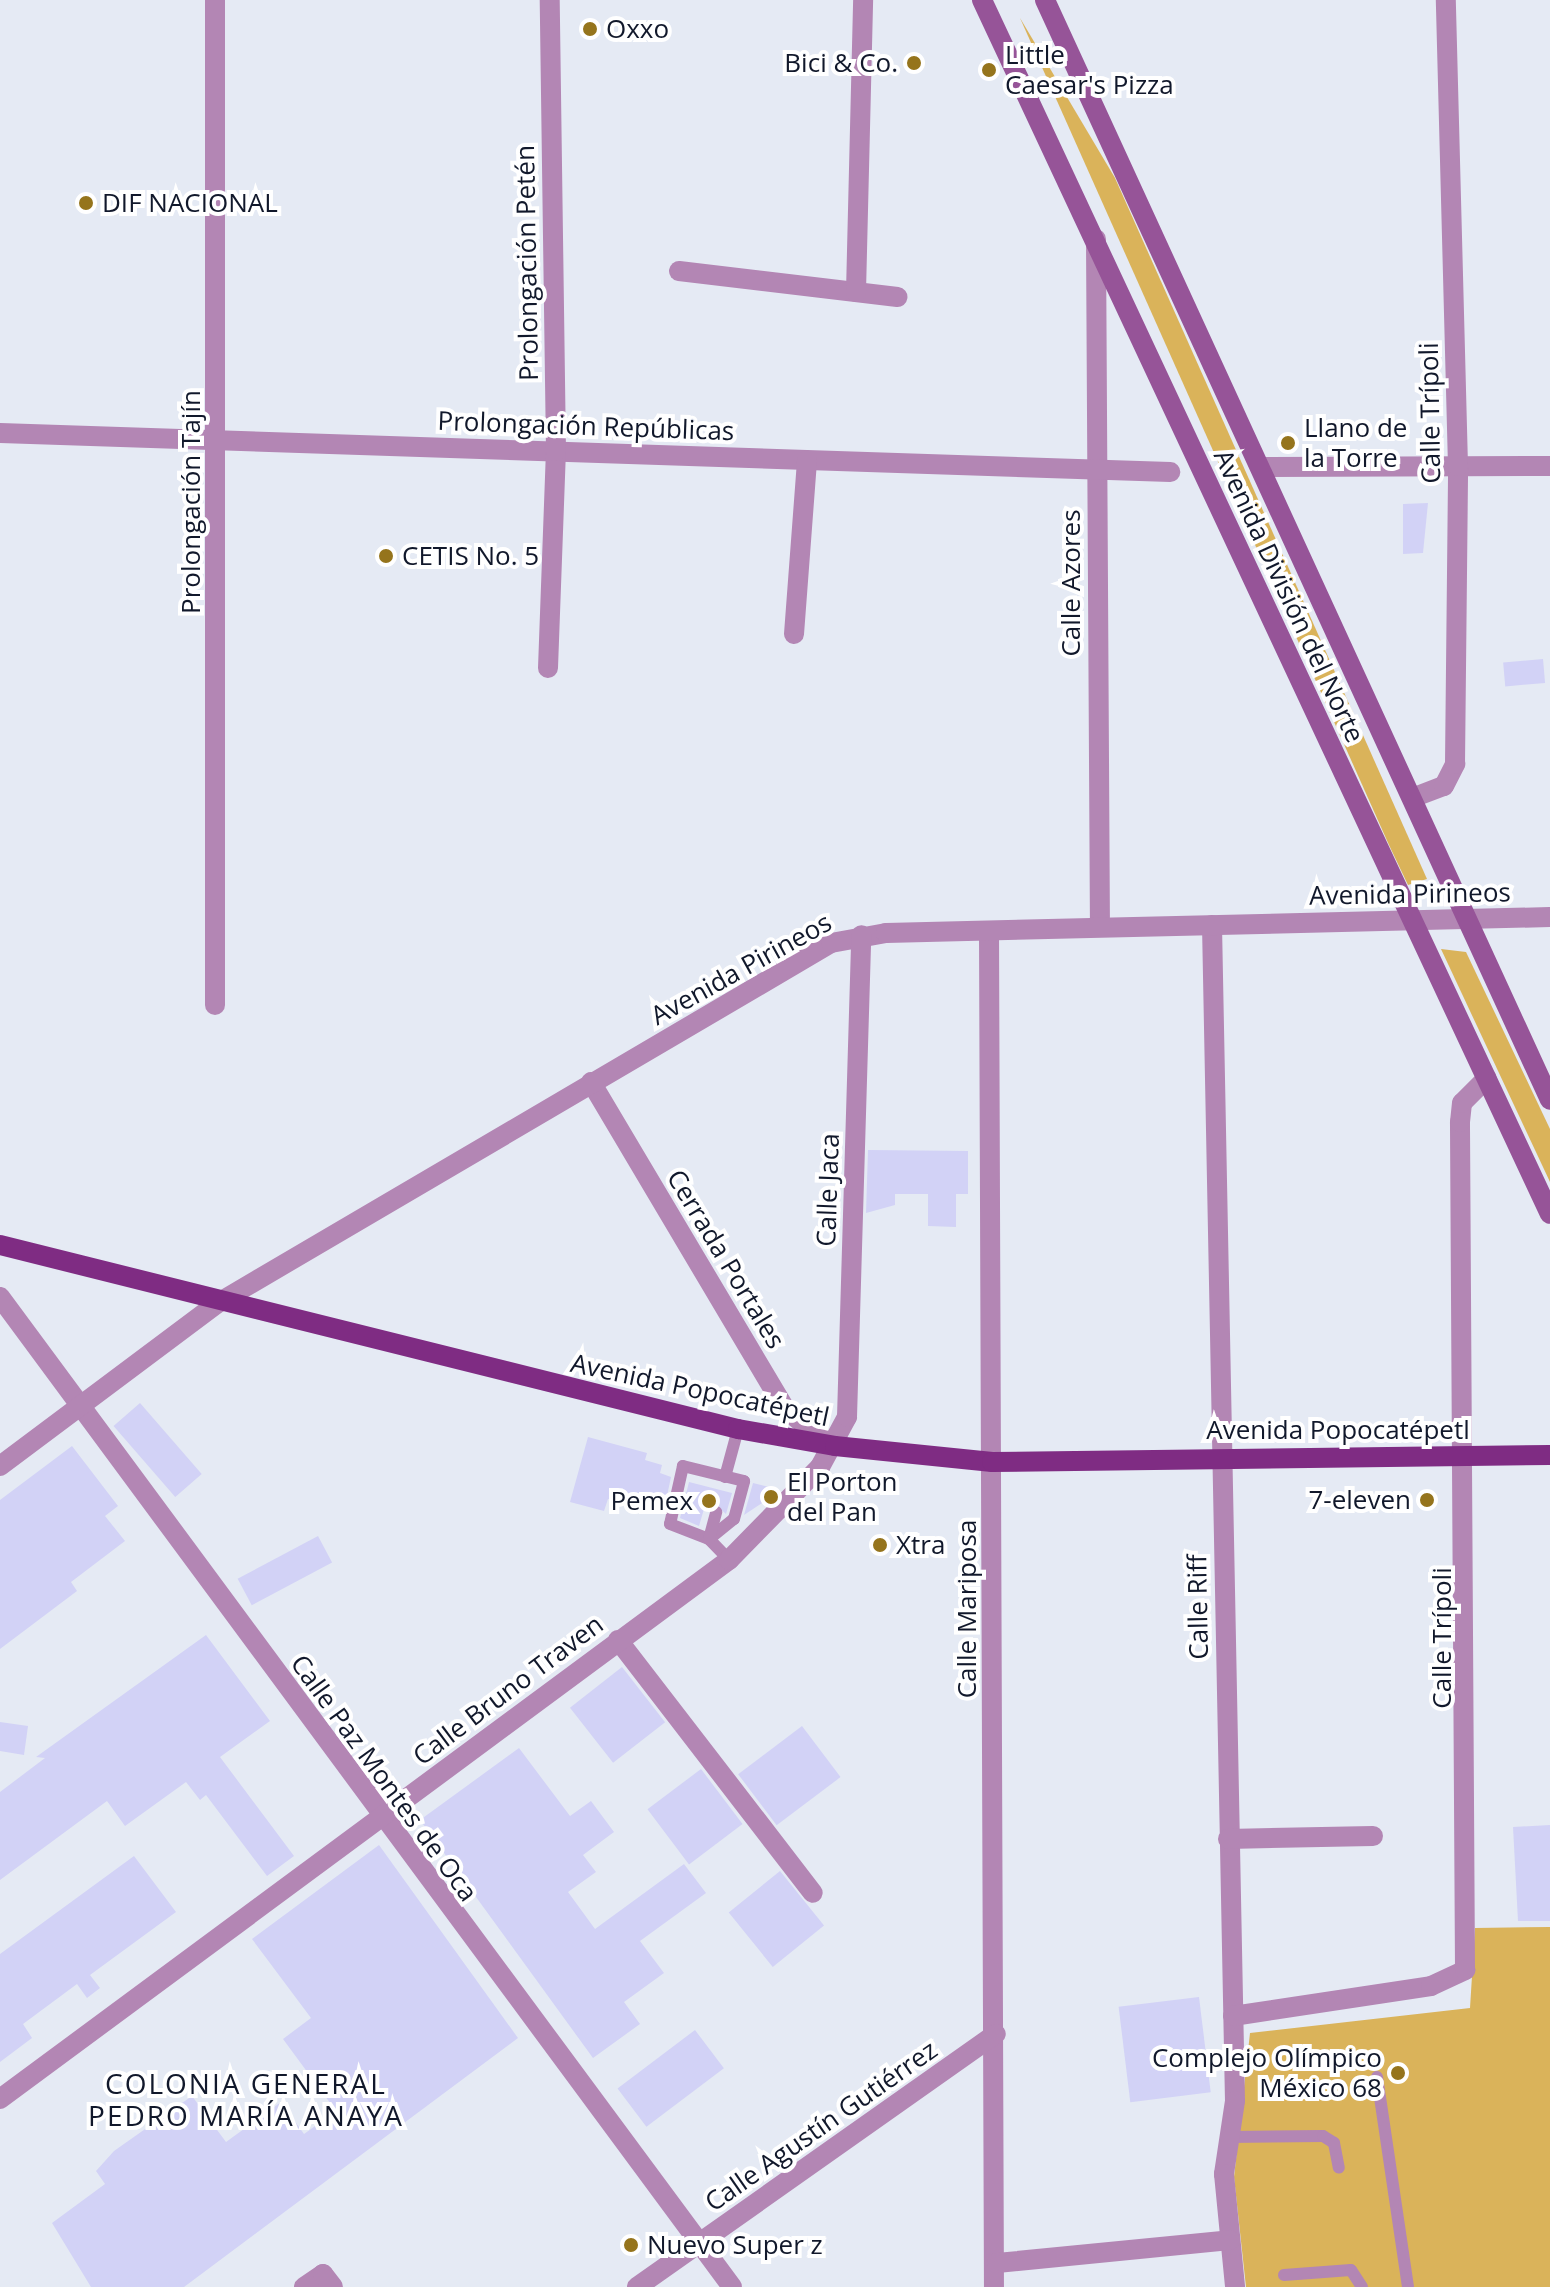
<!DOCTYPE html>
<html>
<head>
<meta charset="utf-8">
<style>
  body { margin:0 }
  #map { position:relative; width:1550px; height:2287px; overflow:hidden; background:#e5eaf4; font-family:"Open Sans",sans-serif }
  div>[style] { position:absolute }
  .green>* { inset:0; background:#dab35a }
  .building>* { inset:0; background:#d2d2f6; transform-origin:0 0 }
  .lane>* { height:12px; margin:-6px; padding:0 6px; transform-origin:6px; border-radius:6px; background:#b386b4 }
  .street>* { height:20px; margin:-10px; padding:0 10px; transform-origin:10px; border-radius:10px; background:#b386b4 }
  .secondary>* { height:20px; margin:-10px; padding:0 10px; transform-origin:10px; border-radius:10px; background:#965498 }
  .primary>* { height:20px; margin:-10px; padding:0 10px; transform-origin:10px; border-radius:10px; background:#7f2c83 }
  .dots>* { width:22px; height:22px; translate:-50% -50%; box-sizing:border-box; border:4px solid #fff; border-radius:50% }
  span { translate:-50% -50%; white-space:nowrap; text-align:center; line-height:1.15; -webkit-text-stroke:8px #fff; paint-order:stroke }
  .poi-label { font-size:26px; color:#11182b }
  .left { translate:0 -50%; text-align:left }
  .right { translate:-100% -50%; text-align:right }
  .street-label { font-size:26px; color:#11182b }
  .neighbourhood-label { font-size:28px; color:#11182b; letter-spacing:2px }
</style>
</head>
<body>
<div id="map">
  <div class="green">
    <div style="clip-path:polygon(1020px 18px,1115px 178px,1427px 879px,1408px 885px,1389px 845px)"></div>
    <div style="clip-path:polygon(1441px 949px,1466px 952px,1550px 1129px,1550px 1182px)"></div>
    <div style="clip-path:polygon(1550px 1927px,1550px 2287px,1246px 2287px,1234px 2177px,1250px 2033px,1470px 2008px,1475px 1928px)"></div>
  </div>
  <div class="building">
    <div style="clip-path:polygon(1428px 503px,1423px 553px,1403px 554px,1403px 504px)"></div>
    <div style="left:1543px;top:659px;width:24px;height:40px;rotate:85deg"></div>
    <div style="clip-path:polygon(868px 1150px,968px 1151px,968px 1194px,956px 1194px,956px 1227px,928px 1226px,928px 1194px,895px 1194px,895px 1205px,866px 1213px)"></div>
    <div style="left:140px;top:1403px;width:94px;height:35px;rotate:49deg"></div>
    <div style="clip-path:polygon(588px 1437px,647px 1453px,645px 1460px,662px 1465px,660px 1473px,671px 1477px,664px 1510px,608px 1499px,604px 1511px,570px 1502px)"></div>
    <div style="clip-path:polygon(72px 1446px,118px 1506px,105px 1516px,125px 1541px,71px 1582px,77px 1591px,0 1649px,0 1500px)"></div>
    <div style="clip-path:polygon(689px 1482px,732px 1493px,726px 1514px,714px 1503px,704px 1509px,699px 1526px,680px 1518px)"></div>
    <div style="clip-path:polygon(753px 1483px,769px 1487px,765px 1501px,744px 1515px)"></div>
    <div style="left:318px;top:1536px;width:30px;height:91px;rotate:62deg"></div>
    <div style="clip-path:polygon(206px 1635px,270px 1721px,220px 1757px,294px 1856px,267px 1876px,206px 1795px,200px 1800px,186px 1782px,125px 1826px,107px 1801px,0 1880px,0 1792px,45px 1758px,36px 1757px)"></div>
    <div style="left:622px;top:1667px;width:70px;height:66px;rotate:52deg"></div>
    <div style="clip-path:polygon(0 1722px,28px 1726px,24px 1755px,0 1751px)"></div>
    <div style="left:802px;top:1726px;width:64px;height:80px;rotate:53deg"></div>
    <div style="clip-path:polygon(519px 1748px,570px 1816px,591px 1801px,614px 1832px,583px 1855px,596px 1872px,568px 1892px,595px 1929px,684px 1864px,706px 1893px,640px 1941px,664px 1973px,624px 2002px,640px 2024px,593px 2058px,420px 1820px)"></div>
    <div style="left:701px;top:1769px;width:69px;height:67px;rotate:53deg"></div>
    <div style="clip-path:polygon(1550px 1825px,1550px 1921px,1518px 1921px,1513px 1827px)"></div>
    <div style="clip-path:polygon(379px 1845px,518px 2038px,184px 2287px,91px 2287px,52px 2223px,105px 2184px,96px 2171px,114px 2151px,192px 2096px,226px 2142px,281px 2102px,304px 2134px,336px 2111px,283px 2039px,311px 2018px,252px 1939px)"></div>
    <div style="clip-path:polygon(134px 1856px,176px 1912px,90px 1975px,100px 1988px,87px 1998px,77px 1984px,23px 2024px,32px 2038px,0 2062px,0 1954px)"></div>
    <div style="left:780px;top:1871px;width:70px;height:66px;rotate:51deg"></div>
    <div style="left:1199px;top:1997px;width:96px;height:81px;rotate:83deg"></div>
    <div style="left:695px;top:2030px;width:48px;height:97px;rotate:53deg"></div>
  </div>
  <div class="lane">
    <div style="left:725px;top:1477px;width:50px;rotate:-74.8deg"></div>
    <div style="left:709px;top:1539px;width:32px;rotate:-39deg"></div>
    <div style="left:734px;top:1519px;width:39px;rotate:-75deg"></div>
    <div style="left:744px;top:1481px;width:63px;rotate:-166.2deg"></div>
    <div style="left:683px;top:1466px;width:59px;rotate:102.6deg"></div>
    <div style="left:670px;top:1524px;width:42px;rotate:21deg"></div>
    <div style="left:709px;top:1539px;width:29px;rotate:46deg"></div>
    <div style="left:709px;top:1539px;width:28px;rotate:-75deg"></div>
    <div style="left:1377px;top:2077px;width:212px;rotate:81.6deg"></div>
    <div style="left:1229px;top:2137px;width:94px;rotate:-0.6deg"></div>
    <div style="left:1323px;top:2136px;width:13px;rotate:32deg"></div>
    <div style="left:1334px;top:2143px;width:25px;rotate:79deg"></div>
    <div style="left:1284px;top:2275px;width:67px;rotate:-4.3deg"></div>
    <div style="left:1351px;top:2270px;width:20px;rotate:57deg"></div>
  </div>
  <div class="street">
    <div style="left:1096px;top:239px;width:688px;rotate:89.67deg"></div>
    <div style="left:679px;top:271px;width:220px;rotate:6.8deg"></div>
    <div style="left:856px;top:292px;width:292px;rotate:-88.6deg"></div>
    <div style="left:0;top:433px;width:1171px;rotate:1.91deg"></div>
    <div style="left:1263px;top:467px;width:287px;rotate:-0.2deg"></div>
    <div style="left:794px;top:634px;width:174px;rotate:-85.7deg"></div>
    <div style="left:548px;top:668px;width:217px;rotate:-87.9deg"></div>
    <div style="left:556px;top:451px;width:451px;rotate:-90.8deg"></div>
    <div style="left:1412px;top:798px;width:34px;rotate:-21deg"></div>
    <div style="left:1444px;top:786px;width:25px;rotate:-63deg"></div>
    <div style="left:1455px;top:764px;width:298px;rotate:-89.4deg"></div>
    <div style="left:1458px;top:466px;width:466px;rotate:-91.5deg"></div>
    <div style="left:1212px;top:925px;width:1176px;rotate:88.88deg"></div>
    <div style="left:1235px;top:2101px;width:74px;rotate:98.6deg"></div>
    <div style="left:1224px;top:2174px;width:114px;rotate:84.4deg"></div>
    <div style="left:989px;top:931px;width:1356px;rotate:89.79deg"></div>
    <div style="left:215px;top:1005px;width:1005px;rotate:-90deg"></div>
    <div style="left:591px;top:1082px;width:382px;rotate:59.3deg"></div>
    <div style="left:786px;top:1410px;width:53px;rotate:38.2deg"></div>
    <div style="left:0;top:1297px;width:1231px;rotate:53.52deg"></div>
    <div style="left:0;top:1466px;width:272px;rotate:-36.8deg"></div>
    <div style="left:218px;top:1303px;width:711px;rotate:-30.42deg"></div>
    <div style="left:831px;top:943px;width:56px;rotate:-10.3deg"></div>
    <div style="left:886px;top:933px;width:664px;rotate:-1.38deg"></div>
    <div style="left:618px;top:1640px;width:319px;rotate:52.4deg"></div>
    <div style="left:1228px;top:1839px;width:145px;rotate:-1.2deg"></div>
    <div style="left:1233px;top:2016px;width:200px;rotate:-8.6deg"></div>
    <div style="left:1431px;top:1986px;width:38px;rotate:-25deg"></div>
    <div style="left:1465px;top:1970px;width:848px;rotate:-90.34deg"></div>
    <div style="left:1460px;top:1122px;width:19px;rotate:-84deg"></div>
    <div style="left:1462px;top:1103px;width:35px;rotate:-45deg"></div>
    <div style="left:0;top:2099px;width:907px;rotate:-36.48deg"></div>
    <div style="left:729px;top:1560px;width:130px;rotate:-45.6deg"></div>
    <div style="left:820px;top:1467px;width:57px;rotate:-61.6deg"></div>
    <div style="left:847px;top:1417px;width:482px;rotate:-88.3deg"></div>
    <div style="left:997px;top:2263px;width:234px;rotate:-5.6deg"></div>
    <div style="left:304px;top:2287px;width:23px;rotate:-34deg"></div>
    <div style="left:323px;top:2274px;width:16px;rotate:52deg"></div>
    <div style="left:637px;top:2287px;width:439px;rotate:-35.2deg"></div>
  </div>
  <div class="secondary">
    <div style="left:982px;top:0;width:1340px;rotate:64.93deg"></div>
    <div style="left:1045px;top:0;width:1210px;rotate:65.34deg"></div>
  </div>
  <div class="primary">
    <div style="left:0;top:1245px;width:761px;rotate:14deg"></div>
    <div style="left:738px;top:1429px;width:98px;rotate:9.9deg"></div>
    <div style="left:835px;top:1446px;width:158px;rotate:5.8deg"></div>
    <div style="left:992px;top:1462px;width:558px;rotate:-0.72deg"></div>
  </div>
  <div class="dots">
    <div style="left:590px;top:29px;background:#95741c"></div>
    <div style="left:914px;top:63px;background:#95741c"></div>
    <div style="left:989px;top:70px;background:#95741c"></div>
    <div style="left:86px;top:203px;background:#95741c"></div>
    <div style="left:1288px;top:443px;background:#95741c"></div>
    <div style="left:386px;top:556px;background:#95741c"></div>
    <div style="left:771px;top:1497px;background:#95741c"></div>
    <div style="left:1427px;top:1500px;background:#95741c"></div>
    <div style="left:709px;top:1501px;background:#95741c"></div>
    <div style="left:880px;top:1545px;background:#95741c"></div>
    <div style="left:1398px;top:2073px;background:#95741c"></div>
    <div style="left:631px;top:2245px;background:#95741c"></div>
  </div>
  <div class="poi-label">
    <span class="left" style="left:606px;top:29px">Oxxo</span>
    <span class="left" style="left:1005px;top:70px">Little<br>Caesar's Pizza</span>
    <span class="right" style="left:898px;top:63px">Bici &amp; Co.</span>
    <span class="left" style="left:102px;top:203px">DIF NACIONAL</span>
    <span class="left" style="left:1304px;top:443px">Llano de<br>la Torre</span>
    <span class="left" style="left:402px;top:556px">CETIS No. 5</span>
    <span class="left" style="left:787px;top:1497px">El Porton<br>del Pan</span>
    <span class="right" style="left:1411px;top:1500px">7-eleven</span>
    <span class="right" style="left:693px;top:1501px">Pemex</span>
    <span class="left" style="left:896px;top:1545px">Xtra</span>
    <span class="right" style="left:1382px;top:2073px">Complejo Olímpico<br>México 68</span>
    <span class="left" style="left:647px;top:2245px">Nuevo Super z</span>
  </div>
  <div class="street-label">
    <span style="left:527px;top:263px;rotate:-91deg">Prolongación Petén</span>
    <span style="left:1430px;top:413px;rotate:-91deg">Calle Trípoli</span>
    <span style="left:586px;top:426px;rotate:2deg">Prolongación Repúblicas</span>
    <span style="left:191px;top:502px;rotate:-90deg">Prolongación Tajín</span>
    <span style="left:1071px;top:583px;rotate:-90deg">Calle Azores</span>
    <span style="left:1289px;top:596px;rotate:65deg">Avenida División del Norte</span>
    <span style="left:1410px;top:894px;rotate:-1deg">Avenida Pirineos</span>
    <span style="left:741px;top:969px;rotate:-29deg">Avenida Pirineos</span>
    <span style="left:828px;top:1190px;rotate:-88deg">Calle Jaca</span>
    <span style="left:726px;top:1259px;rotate:59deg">Cerrada Portales</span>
    <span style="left:700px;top:1390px;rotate:12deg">Avenida Popocatépetl</span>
    <span style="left:1338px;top:1430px">Avenida Popocatépetl</span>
    <span style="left:1198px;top:1607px;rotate:-91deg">Calle Riff</span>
    <span style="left:967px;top:1609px;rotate:-90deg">Calle Mariposa</span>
    <span style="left:1442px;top:1638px;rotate:-90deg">Calle Trípoli</span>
    <span style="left:508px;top:1690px;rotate:-37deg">Calle Bruno Traven</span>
    <span style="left:384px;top:1778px;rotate:54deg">Calle Paz Montes de Oca</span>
    <span style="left:821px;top:2126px;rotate:-35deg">Calle Agustín Gutiérrez</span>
  </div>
  <div class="neighbourhood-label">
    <span style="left:246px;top:2099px">COLONIA GENERAL<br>PEDRO MARÍA ANAYA</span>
  </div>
</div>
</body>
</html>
